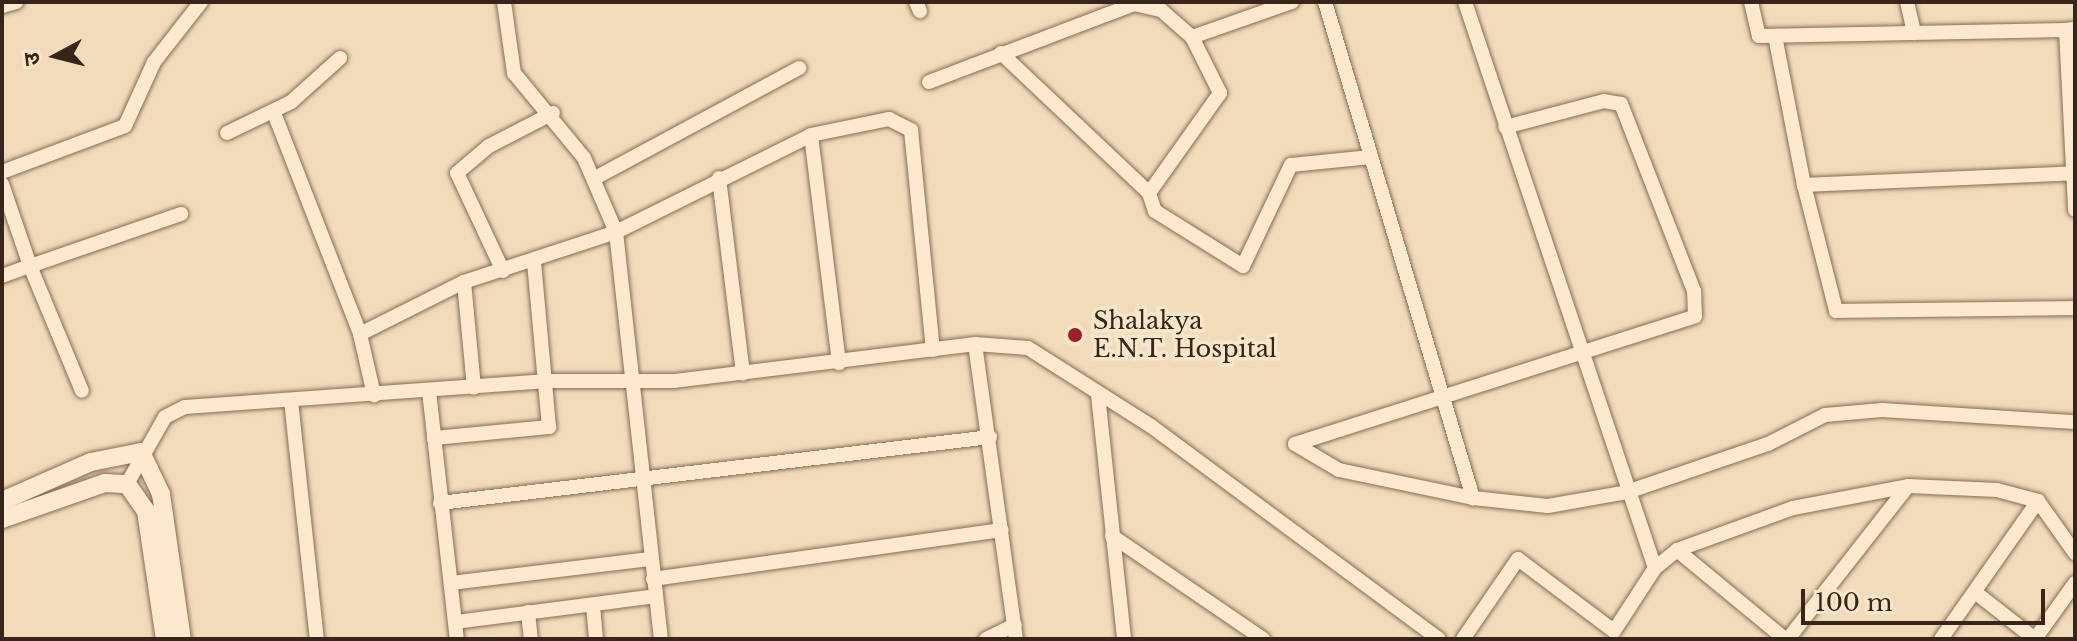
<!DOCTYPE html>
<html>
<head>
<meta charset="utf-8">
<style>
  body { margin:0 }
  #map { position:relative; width:2077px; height:641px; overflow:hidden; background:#f1dbbb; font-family:"Libre Baskerville","Noto Sans Devanagari",serif }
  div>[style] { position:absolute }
  .roads { filter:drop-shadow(0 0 2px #8a6b54) drop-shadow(0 0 2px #8a6b54) }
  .minor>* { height:14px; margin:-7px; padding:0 7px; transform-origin:7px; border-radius:7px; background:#fce9cf }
  .tertiary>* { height:18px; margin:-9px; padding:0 9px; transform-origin:9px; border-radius:9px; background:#fce9cf }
  .dots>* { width:22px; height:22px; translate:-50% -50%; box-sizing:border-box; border:4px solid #f8e6cb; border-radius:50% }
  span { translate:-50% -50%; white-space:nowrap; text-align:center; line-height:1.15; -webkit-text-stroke:7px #f8e6cb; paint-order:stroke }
  .poi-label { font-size:24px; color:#37251a }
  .left { translate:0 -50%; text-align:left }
  .frame { position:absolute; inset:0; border:4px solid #37251a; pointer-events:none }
  .north { position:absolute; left:16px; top:16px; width:80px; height:80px; -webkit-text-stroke:6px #f8e6cb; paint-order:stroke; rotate:263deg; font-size:22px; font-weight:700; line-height:32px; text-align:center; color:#37251a }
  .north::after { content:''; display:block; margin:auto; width:28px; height:36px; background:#37251a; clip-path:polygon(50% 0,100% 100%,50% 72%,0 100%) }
  .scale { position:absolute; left:1801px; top:589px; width:244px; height:36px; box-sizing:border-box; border:4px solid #37251a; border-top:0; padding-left:10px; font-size:24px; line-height:28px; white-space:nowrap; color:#37251a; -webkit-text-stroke:6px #f8e6cb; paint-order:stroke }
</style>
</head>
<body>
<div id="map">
  <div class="roads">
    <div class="minor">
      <div style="left:504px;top:2px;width:72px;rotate:82deg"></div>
      <div style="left:514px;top:73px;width:110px;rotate:50.5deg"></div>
      <div style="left:584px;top:158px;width:81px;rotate:66.6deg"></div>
      <div style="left:616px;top:232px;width:409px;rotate:83.7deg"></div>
      <div style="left:916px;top:2px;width:10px;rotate:66deg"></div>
      <div style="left:1325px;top:2px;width:518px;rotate:73.39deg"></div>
      <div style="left:1473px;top:498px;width:75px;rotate:6.1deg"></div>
      <div style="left:1548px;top:506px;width:80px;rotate:-10deg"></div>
      <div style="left:1627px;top:492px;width:149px;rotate:-18.8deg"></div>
      <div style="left:1768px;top:444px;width:64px;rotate:-27deg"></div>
      <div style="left:1825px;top:415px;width:57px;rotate:-5deg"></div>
      <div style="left:1882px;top:410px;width:193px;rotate:3.6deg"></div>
      <div style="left:1751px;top:2px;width:35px;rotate:77deg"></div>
      <div style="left:1759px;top:36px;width:307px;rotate:-1.1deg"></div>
      <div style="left:1907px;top:2px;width:32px;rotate:77deg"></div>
      <div style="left:2px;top:6px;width:15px;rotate:-16deg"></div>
      <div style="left:2073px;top:29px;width:7px;rotate:172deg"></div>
      <div style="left:2066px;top:30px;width:180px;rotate:87.1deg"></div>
      <div style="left:1775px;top:36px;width:152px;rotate:79deg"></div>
      <div style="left:1804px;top:185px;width:270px;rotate:-2.5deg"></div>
      <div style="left:1001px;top:53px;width:204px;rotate:43.4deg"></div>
      <div style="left:1149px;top:193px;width:19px;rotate:72deg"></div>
      <div style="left:1155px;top:211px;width:104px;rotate:32deg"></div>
      <div style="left:1243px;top:266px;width:112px;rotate:-64.6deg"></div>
      <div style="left:1291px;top:165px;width:80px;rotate:-5.7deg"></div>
      <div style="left:929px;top:82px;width:219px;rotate:-20.8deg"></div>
      <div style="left:1134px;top:4px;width:28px;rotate:13deg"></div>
      <div style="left:1161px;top:10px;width:41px;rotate:41.1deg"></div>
      <div style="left:1192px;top:37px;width:106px;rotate:-19.3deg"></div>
      <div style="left:274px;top:113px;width:237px;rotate:68.7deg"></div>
      <div style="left:360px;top:334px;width:63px;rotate:77.1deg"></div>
      <div style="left:227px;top:133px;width:71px;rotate:-25.8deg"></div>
      <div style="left:291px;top:102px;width:66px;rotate:-41.9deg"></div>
      <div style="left:811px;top:135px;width:230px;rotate:83deg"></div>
      <div style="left:2px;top:172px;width:131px;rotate:-20.5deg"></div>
      <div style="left:125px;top:126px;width:70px;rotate:-65.6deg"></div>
      <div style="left:154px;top:62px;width:76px;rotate:-51.9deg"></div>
      <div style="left:595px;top:178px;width:232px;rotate:-28.3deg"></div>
      <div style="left:719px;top:178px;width:197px;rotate:83deg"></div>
      <div style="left:2px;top:184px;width:87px;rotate:71.1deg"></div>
      <div style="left:30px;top:266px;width:160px;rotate:-19deg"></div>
      <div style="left:1804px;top:185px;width:130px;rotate:75.7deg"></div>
      <div style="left:1836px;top:311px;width:239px;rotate:-0.7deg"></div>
      <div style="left:1149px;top:193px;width:123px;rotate:-54.6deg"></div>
      <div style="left:1220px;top:93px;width:63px;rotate:-116.6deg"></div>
      <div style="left:503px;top:271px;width:108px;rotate:-115.1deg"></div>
      <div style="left:457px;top:173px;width:42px;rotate:-40.2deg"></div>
      <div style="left:489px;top:146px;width:72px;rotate:-27.3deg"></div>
      <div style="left:2px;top:276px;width:30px;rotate:-20deg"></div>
      <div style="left:30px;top:266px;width:135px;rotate:67.4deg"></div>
      <div style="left:464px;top:282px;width:106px;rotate:84.6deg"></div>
      <div style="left:360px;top:334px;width:116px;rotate:-26.6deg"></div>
      <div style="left:464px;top:282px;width:160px;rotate:-18.2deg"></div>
      <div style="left:616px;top:232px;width:218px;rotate:-26.4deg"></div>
      <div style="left:811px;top:135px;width:80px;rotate:-11.6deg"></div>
      <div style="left:889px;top:119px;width:25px;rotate:27deg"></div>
      <div style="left:911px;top:130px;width:221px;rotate:84.3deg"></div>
      <div style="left:975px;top:344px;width:53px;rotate:4.3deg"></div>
      <div style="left:1028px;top:348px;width:146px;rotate:32.4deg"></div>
      <div style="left:1151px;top:426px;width:358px;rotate:36.5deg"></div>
      <div style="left:429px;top:391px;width:250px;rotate:83.6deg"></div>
      <div style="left:1098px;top:395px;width:245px;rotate:83.9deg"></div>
      <div style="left:291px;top:401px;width:239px;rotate:83.8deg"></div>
      <div style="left:434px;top:438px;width:116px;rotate:-5.5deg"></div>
      <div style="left:549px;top:427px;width:167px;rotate:-95.2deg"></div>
      <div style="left:1295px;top:444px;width:420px;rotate:-17.7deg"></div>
      <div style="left:1695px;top:316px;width:25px;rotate:-92deg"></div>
      <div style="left:1694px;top:291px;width:201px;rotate:-111.3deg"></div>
      <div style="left:1621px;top:104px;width:17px;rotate:-170deg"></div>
      <div style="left:1604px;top:101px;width:102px;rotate:165.3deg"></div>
      <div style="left:1295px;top:444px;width:51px;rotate:30.6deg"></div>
      <div style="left:1339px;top:470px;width:137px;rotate:11.8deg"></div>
      <div style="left:127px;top:484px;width:77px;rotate:-60.4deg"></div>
      <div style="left:165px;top:417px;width:22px;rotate:-27deg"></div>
      <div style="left:185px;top:407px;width:364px;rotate:-4.1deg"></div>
      <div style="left:548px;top:381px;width:126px"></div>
      <div style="left:674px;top:381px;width:303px;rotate:-7deg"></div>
      <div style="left:975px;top:344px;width:298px;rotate:82.1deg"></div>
      <div style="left:440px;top:503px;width:554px;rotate:-6.84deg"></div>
      <div style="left:1112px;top:536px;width:183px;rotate:34.3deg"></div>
      <div style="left:1677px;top:550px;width:123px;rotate:-19.9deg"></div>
      <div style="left:1793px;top:508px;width:117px;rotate:-10.8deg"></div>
      <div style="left:1655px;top:568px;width:28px;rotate:-39deg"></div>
      <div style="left:1677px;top:550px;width:140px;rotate:39.5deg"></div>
      <div style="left:653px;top:579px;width:352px;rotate:-8deg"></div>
      <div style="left:451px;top:583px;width:200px;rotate:-6.9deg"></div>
      <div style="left:1975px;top:592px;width:76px;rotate:38.1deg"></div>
      <div style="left:593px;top:605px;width:34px;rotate:85deg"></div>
      <div style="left:528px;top:612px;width:27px;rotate:84deg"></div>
      <div style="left:456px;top:622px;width:201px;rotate:-7.4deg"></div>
      <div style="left:986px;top:639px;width:32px;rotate:-26deg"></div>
      <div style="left:1463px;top:639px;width:97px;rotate:-55.5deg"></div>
      <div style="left:1518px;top:559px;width:120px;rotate:36.9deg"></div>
      <div style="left:1614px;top:631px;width:75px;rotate:-56.9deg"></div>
      <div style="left:1655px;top:568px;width:597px;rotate:-108.56deg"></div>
      <div style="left:1788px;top:639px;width:194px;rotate:-51.9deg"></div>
      <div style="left:1908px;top:486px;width:89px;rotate:2.6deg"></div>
      <div style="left:1997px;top:490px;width:42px;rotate:15deg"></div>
      <div style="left:2038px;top:501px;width:64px;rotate:54.6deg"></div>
      <div style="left:1941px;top:639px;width:169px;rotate:-54.9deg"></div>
      <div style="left:2035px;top:639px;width:69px;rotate:-54.5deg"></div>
    </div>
    <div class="tertiary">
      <div style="left:2px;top:501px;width:97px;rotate:-23.7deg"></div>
      <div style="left:91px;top:462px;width:51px;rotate:-11.3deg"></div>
      <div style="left:141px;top:452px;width:47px;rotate:64.5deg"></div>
      <div style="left:161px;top:494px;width:147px;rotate:81.8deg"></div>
      <div style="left:2px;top:519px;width:109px;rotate:-19.3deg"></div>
      <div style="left:105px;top:483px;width:22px;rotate:3deg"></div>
      <div style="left:127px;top:484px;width:33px;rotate:55deg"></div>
      <div style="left:146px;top:511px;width:129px;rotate:81.6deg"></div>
    </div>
  </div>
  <div class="dots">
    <div style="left:1075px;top:335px;background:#9e1f2d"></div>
  </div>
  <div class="poi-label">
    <span class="left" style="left:1093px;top:335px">Shalakya<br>E.N.T. Hospital</span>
  </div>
  <div class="frame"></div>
  <div class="north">उ</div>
  <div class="scale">100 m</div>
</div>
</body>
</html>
